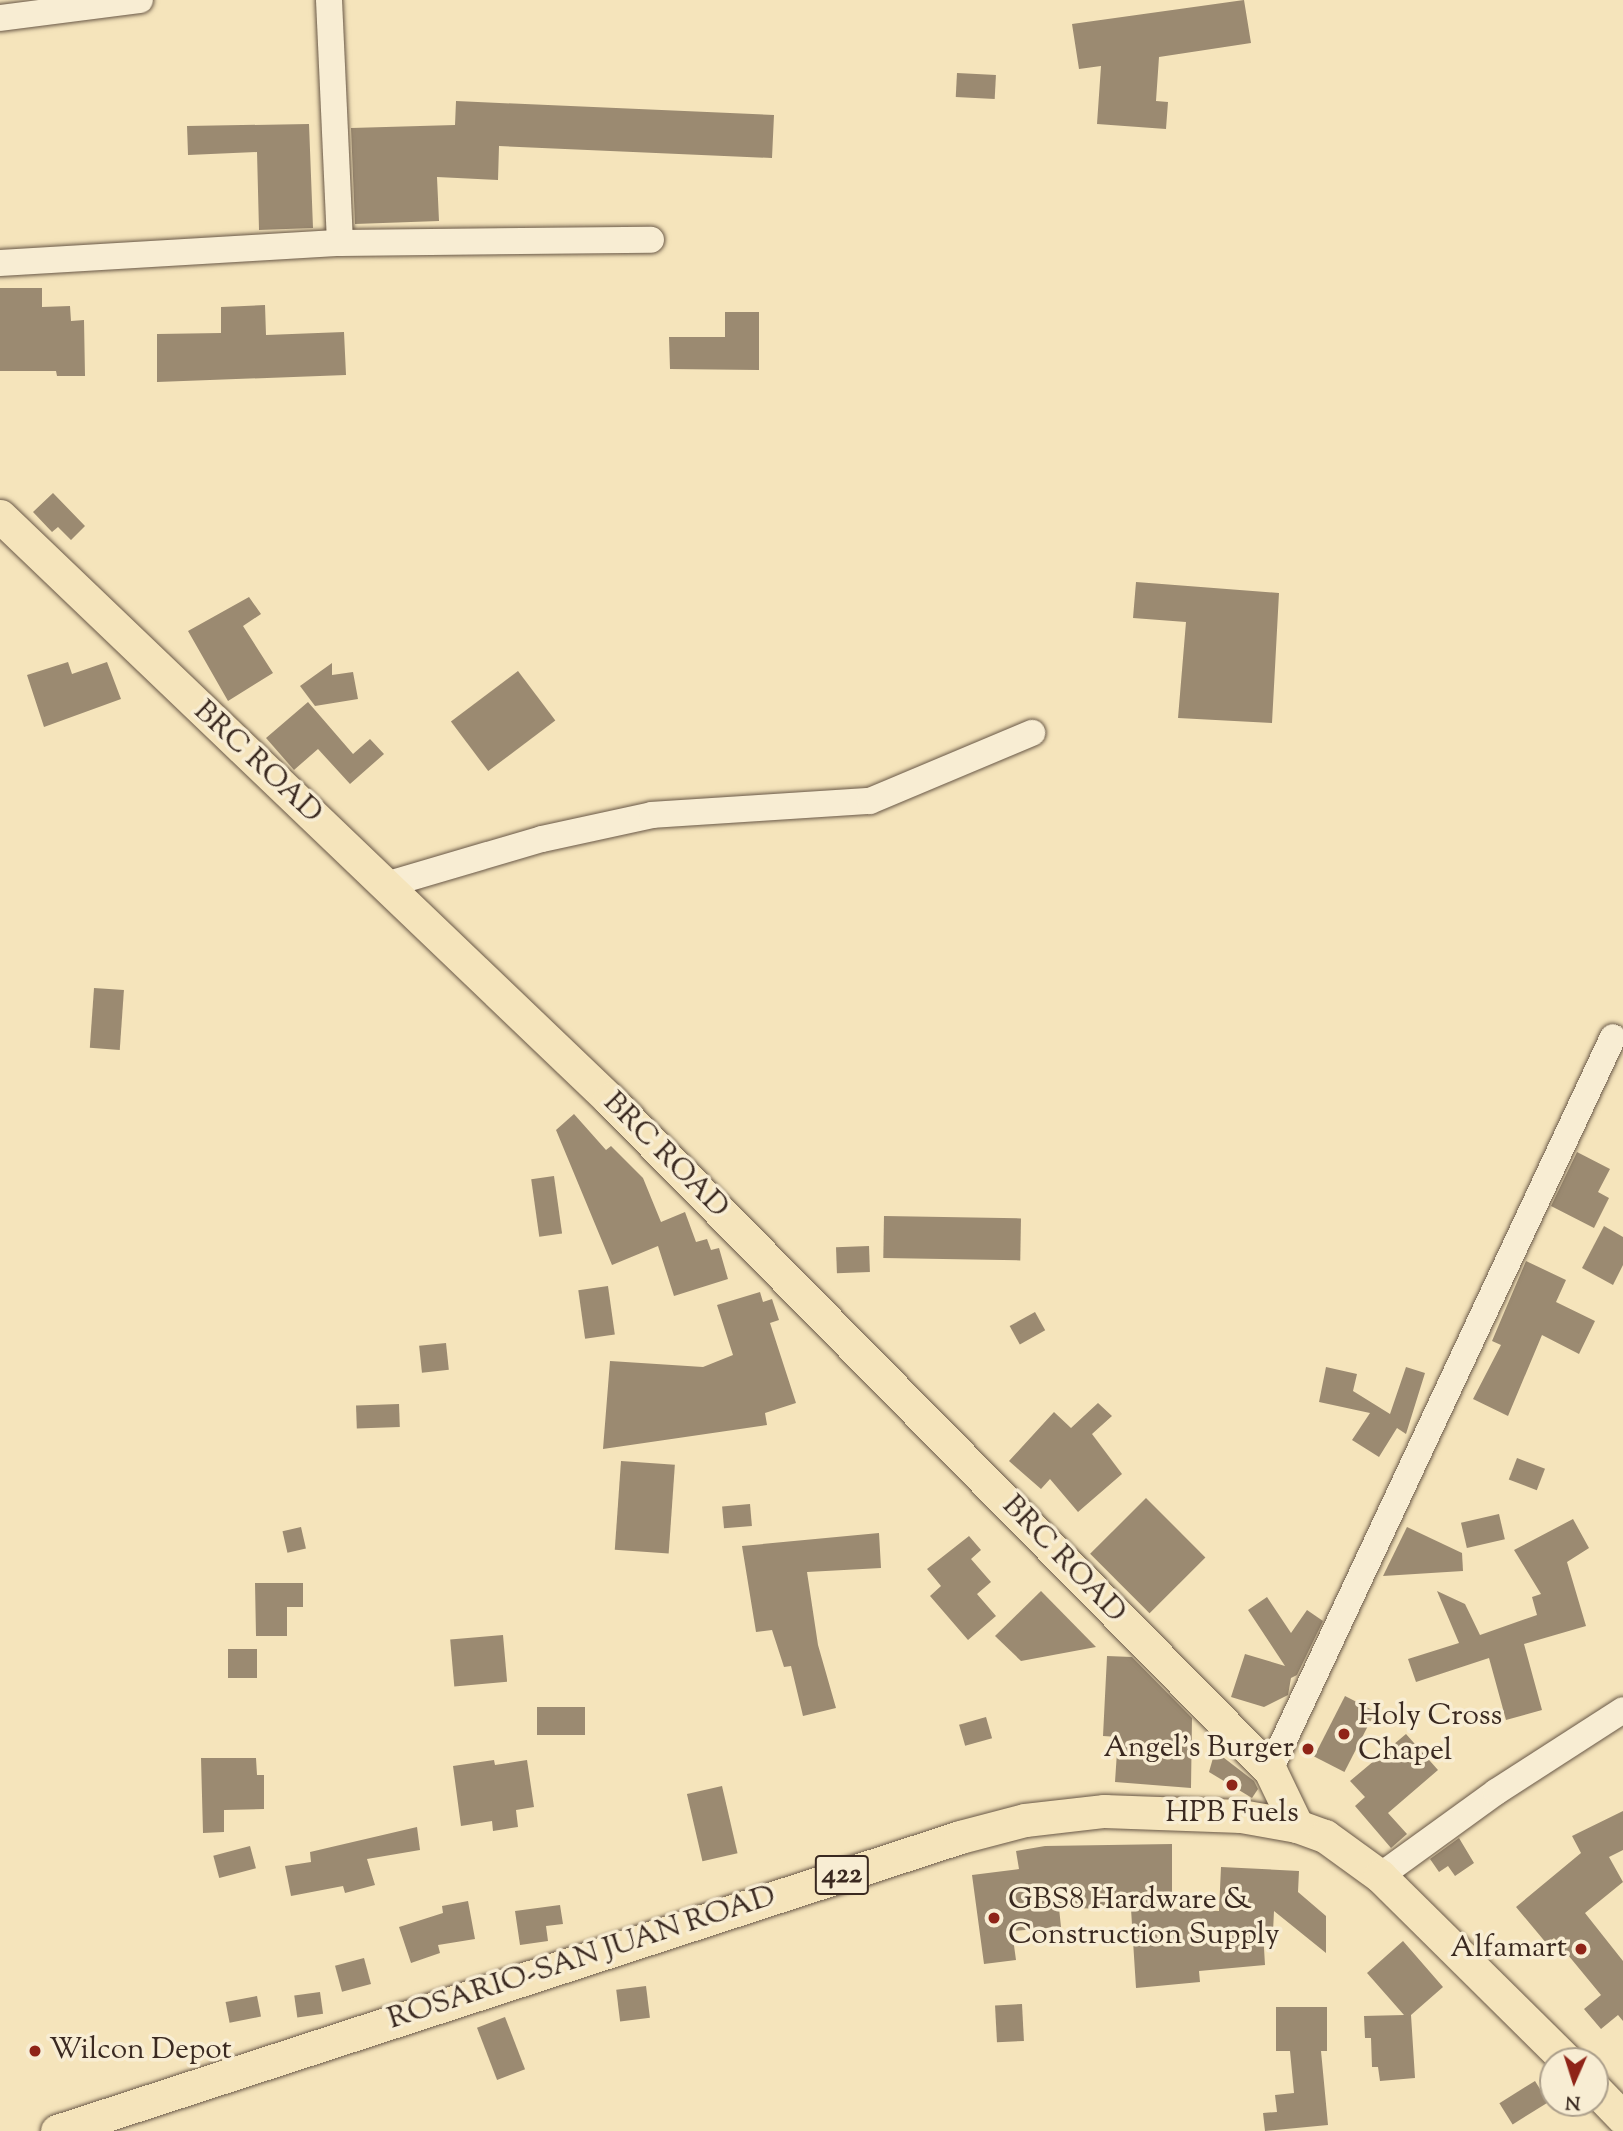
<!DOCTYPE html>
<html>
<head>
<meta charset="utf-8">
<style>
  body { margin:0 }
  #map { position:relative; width:1623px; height:2131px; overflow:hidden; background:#f5e4bb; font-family:"Sorts Mill Goudy",serif }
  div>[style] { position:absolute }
  .building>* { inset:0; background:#9b8a71; transform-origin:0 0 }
  .roads { filter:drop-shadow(0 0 2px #695847) drop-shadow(0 0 2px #695847) }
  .minor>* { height:26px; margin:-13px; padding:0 13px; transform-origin:13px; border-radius:13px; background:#f8edd3 }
  .major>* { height:33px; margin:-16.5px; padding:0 16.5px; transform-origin:16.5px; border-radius:16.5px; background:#f5e4bb }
  .dots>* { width:19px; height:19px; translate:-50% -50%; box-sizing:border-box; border:4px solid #f8edd3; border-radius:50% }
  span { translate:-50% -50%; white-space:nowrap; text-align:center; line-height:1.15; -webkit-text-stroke:7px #f8edd3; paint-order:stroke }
  .shield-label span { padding:2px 5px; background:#f8edd3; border:2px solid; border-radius:5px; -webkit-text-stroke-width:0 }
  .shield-label { font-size:28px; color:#3a2920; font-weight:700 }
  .street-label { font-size:30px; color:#3a2920 }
  .poi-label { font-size:30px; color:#3a2920 }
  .left { translate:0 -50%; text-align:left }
  .right { translate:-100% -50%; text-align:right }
  .north { position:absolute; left:1539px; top:2047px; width:70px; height:70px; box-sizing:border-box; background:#f8edd3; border:2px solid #ac9f8b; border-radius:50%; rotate:183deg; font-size:19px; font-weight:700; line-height:28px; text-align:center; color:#3a2920 }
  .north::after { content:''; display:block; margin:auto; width:24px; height:32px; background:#8f2418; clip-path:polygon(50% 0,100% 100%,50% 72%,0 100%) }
</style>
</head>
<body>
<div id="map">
  <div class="building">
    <div style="clip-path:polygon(1244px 0,1251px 43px,1159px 57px,1156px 101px,1168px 102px,1166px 129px,1097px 124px,1101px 66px,1079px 69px,1072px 24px)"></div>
    <div style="left:957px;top:73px;width:39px;height:24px;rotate:3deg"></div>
    <div style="clip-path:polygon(456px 101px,774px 115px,772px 158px,499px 146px,498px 180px,437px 177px,439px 221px,355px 224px,351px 128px,455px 125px)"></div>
    <div style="clip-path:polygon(309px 124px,313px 228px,259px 230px,257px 152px,188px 155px,187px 126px)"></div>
    <div style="clip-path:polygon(0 288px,42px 288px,42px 307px,70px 306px,71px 321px,84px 320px,85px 376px,57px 376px,56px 371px,0 371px)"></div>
    <div style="clip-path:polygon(265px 305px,266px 335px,344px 332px,346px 375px,157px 382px,157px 334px,221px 333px,221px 307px)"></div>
    <div style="clip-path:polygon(725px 312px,759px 312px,759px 370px,670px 369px,669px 337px,725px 337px)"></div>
    <div style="clip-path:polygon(53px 493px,85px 526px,71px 540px,58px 527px,52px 532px,33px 512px)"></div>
    <div style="clip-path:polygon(1136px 582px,1279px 593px,1272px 723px,1178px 718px,1186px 622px,1133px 618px)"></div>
    <div style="clip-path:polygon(249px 597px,261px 614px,243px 626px,273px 673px,228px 701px,188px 631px)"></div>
    <div style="clip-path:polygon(68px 662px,72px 674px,107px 662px,121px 699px,44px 727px,27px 675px)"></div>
    <div style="clip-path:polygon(332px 663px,332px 675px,353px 672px,358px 699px,315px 706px,300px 686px)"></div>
    <div style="left:518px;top:671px;width:62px;height:84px;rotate:53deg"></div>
    <div style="clip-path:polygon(308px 702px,353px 754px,370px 739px,384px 754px,350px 784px,318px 749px,294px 770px,266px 738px)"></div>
    <div style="left:94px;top:988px;width:30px;height:60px;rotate:4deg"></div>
    <div style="clip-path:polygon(574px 1114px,606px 1150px,611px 1146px,643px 1178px,661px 1222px,685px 1212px,696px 1242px,707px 1239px,711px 1250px,719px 1248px,728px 1279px,674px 1296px,658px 1246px,612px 1265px,556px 1130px)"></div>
    <div style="clip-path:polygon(1577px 1152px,1610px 1169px,1598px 1192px,1609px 1198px,1594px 1228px,1551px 1206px)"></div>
    <div style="left:554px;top:1176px;width:58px;height:23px;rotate:82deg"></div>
    <div style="left:884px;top:1216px;width:137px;height:42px;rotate:1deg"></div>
    <div style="clip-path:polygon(1604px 1226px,1623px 1237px,1623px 1265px,1613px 1285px,1582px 1268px)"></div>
    <div style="left:869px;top:1246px;width:26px;height:33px;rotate:88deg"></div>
    <div style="clip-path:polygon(1526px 1261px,1566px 1280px,1556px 1302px,1595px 1321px,1579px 1354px,1542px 1335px,1508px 1416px,1473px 1399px,1501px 1345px,1492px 1341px)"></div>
    <div style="left:608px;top:1286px;width:49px;height:30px;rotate:82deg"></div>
    <div style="clip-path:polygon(760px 1292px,763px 1302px,772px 1299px,779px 1320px,770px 1323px,796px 1403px,765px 1413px,767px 1425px,603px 1449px,610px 1361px,703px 1367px,733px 1355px,717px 1305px)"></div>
    <div style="left:1035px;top:1312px;width:21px;height:29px;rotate:61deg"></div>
    <div style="left:446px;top:1343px;width:27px;height:27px;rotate:84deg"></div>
    <div style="clip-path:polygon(1326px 1367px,1357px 1374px,1353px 1391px,1390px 1414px,1406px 1367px,1425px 1373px,1406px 1434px,1397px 1428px,1379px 1457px,1352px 1440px,1370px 1413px,1319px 1402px)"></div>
    <div style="clip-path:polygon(1098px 1403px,1112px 1416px,1092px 1434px,1122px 1474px,1078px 1512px,1050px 1479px,1041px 1489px,1009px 1461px,1054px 1412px,1071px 1428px)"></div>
    <div style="left:399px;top:1404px;width:23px;height:43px;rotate:88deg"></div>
    <div style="left:1517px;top:1458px;width:30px;height:23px;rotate:21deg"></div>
    <div style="left:621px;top:1461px;width:54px;height:89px;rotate:4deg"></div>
    <div style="left:1146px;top:1498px;width:84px;height:79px;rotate:45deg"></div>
    <div style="left:750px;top:1504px;width:22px;height:28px;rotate:85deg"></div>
    <div style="left:1499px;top:1514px;width:26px;height:39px;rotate:77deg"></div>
    <div style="clip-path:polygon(1573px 1519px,1589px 1548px,1567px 1562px,1586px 1626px,1524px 1644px,1542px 1710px,1506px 1720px,1489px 1658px,1416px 1682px,1408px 1659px,1459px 1643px,1437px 1591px,1465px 1604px,1480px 1635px,1537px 1615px,1532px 1597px,1541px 1594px,1514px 1550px)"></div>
    <div style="left:301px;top:1527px;width:22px;height:19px;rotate:77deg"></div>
    <div style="clip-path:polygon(1407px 1527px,1462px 1553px,1463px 1571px,1383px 1576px)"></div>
    <div style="clip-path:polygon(879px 1533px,881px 1568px,807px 1572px,818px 1645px,836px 1708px,803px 1716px,791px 1666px,784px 1667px,772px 1630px,756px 1632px,742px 1546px)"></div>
    <div style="clip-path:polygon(969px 1536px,981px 1550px,971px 1559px,991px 1582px,977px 1594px,996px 1616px,968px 1640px,930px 1596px,941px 1586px,927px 1569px)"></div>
    <div style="clip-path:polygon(255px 1583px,303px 1583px,303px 1607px,287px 1607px,287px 1636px,256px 1636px)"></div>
    <div style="clip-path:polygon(1041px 1591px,1096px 1647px,1021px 1661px,995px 1636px)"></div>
    <div style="clip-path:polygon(1267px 1597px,1291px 1633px,1307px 1610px,1323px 1621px,1297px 1675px,1291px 1678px,1288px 1695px,1264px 1707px,1231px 1697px,1245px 1654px,1285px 1666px,1248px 1610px)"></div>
    <div style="left:503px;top:1635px;width:47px;height:53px;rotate:85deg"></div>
    <div style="left:228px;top:1649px;width:29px;height:29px"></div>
    <div style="clip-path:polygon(1107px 1656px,1132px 1657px,1192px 1718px,1191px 1788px,1115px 1782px,1118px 1737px,1103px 1736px)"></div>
    <div style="left:1345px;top:1696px;width:34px;height:68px;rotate:27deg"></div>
    <div style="left:537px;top:1707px;width:48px;height:28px"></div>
    <div style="left:986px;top:1717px;width:22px;height:28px;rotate:74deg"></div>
    <div style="clip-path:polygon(1406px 1734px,1438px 1770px,1388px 1813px,1407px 1834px,1391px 1848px,1355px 1806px,1365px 1797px,1350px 1781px)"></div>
    <div style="clip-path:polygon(1215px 1751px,1254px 1781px,1258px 1789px,1252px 1798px,1209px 1772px)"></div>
    <div style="clip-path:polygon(201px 1758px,256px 1758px,257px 1775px,264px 1775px,264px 1809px,224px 1810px,224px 1832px,203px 1833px)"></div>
    <div style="clip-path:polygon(494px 1760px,495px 1765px,527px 1760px,534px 1807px,516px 1810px,518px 1827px,493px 1831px,492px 1821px,461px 1826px,453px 1766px)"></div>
    <div style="left:722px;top:1786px;width:69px;height:36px;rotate:77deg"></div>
    <div style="clip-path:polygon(1623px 1811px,1623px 1850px,1609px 1857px,1623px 1882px,1585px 1913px,1623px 1961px,1623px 2021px,1618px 2015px,1601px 2029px,1584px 2009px,1601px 1995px,1554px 1938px,1547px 1944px,1516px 1907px,1581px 1853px,1572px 1836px)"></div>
    <div style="clip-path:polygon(417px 1827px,420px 1850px,367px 1859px,375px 1885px,345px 1893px,343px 1886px,291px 1896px,285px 1866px,311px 1862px,310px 1852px)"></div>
    <div style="clip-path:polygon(1459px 1838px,1474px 1863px,1455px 1876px,1448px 1866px,1439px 1872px,1430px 1859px)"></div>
    <div style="clip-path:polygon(1172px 1844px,1172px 1909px,1219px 1911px,1221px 1867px,1299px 1871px,1298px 1892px,1326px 1916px,1326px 1953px,1274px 1911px,1273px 1932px,1263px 1931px,1265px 1965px,1199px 1971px,1200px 1982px,1136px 1988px,1131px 1909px,1059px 1908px,1061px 1927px,1012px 1931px,1016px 1960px,984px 1964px,972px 1875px,1019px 1869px,1016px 1851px,1045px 1846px)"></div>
    <div style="left:250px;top:1846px;width:23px;height:38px;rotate:75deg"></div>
    <div style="clip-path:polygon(468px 1901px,475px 1939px,438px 1945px,440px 1953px,411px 1963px,399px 1927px,443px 1913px,442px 1906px)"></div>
    <div style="clip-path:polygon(560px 1905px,563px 1924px,546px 1926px,548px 1941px,520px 1945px,515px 1911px)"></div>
    <div style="clip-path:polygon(1403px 1941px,1443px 1987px,1411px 2015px,1415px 2078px,1380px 2081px,1378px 2067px,1372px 2067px,1371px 2038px,1365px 2038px,1364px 2016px,1404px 2015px,1367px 1973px)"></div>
    <div style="left:364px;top:1958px;width:27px;height:30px;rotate:75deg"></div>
    <div style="left:646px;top:1986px;width:32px;height:30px;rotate:83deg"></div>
    <div style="left:320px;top:1992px;width:22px;height:26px;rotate:82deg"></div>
    <div style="left:257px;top:1996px;width:21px;height:32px;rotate:79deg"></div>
    <div style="left:1022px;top:2004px;width:37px;height:27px;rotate:87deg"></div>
    <div style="clip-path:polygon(1276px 2007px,1327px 2007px,1327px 2051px,1321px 2051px,1328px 2125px,1265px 2131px,1263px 2113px,1277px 2112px,1275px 2095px,1294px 2093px,1290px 2051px,1276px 2051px)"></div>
    <div style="left:505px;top:2017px;width:56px;height:30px;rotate:69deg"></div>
    <div style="left:1535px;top:2081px;width:25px;height:42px;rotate:58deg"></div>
  </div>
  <div class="roads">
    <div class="minor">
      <div style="left:329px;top:0;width:243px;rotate:87.4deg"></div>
      <div style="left:0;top:18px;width:141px;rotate:-7.3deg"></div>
      <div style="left:0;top:263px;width:341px;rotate:-3.4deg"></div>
      <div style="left:340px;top:243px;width:311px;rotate:-0.6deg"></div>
      <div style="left:389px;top:884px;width:159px;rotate:-16.4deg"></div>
      <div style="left:542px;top:839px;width:113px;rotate:-12.3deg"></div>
      <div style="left:652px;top:815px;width:218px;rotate:-3.7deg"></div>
      <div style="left:870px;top:801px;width:176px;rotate:-22.8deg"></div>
      <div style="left:1270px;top:1770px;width:809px;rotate:-64.92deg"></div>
      <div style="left:1380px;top:1876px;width:143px;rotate:-35.9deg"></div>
      <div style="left:1496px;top:1792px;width:151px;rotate:-32.8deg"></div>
    </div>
    <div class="major">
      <div style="left:0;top:516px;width:843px;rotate:43.75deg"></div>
      <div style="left:609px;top:1099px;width:942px;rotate:45.43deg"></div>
      <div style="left:1270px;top:1770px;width:62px;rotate:64.3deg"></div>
      <div style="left:1595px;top:2089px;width:40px;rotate:46deg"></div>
      <div style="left:57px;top:2131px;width:950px;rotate:-18.03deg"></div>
      <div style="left:960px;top:1837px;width:67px;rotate:-14.7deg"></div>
      <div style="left:1025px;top:1820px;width:80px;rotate:-6.5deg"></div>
      <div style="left:1104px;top:1811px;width:137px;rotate:2.1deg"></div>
      <div style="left:1241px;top:1816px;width:57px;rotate:10.1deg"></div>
      <div style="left:1297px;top:1826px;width:30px;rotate:20deg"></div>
      <div style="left:1325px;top:1836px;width:68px;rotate:36deg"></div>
      <div style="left:1380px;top:1876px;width:263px;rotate:44.7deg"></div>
    </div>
  </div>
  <div class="dots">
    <div style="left:1344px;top:1734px;background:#8f2418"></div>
    <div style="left:1308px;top:1749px;background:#8f2418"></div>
    <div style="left:1232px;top:1785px;background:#8f2418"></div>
    <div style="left:994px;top:1918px;background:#8f2418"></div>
    <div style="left:1581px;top:1949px;background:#8f2418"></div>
    <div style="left:35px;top:2051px;background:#8f2418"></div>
  </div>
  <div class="shield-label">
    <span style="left:842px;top:1875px">422</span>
  </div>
  <div class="street-label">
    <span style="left:257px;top:763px;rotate:43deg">BRC ROAD</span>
    <span style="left:665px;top:1156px;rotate:45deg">BRC ROAD</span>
    <span style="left:1063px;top:1560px;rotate:46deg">BRC ROAD</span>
    <span style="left:582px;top:1959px;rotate:-18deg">ROSARIO-SAN JUAN ROAD</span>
  </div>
  <div class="poi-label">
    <span class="left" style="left:1358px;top:1734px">Holy Cross<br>Chapel</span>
    <span class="right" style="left:1294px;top:1749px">Angel's Burger</span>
    <span style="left:1232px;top:1814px">HPB Fuels</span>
    <span class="left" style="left:1008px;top:1918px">GBS8 Hardware &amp;<br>Construction Supply</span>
    <span class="right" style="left:1567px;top:1949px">Alfamart</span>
    <span class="left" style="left:49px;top:2051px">Wilcon Depot</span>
  </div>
  <div class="north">N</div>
</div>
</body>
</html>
